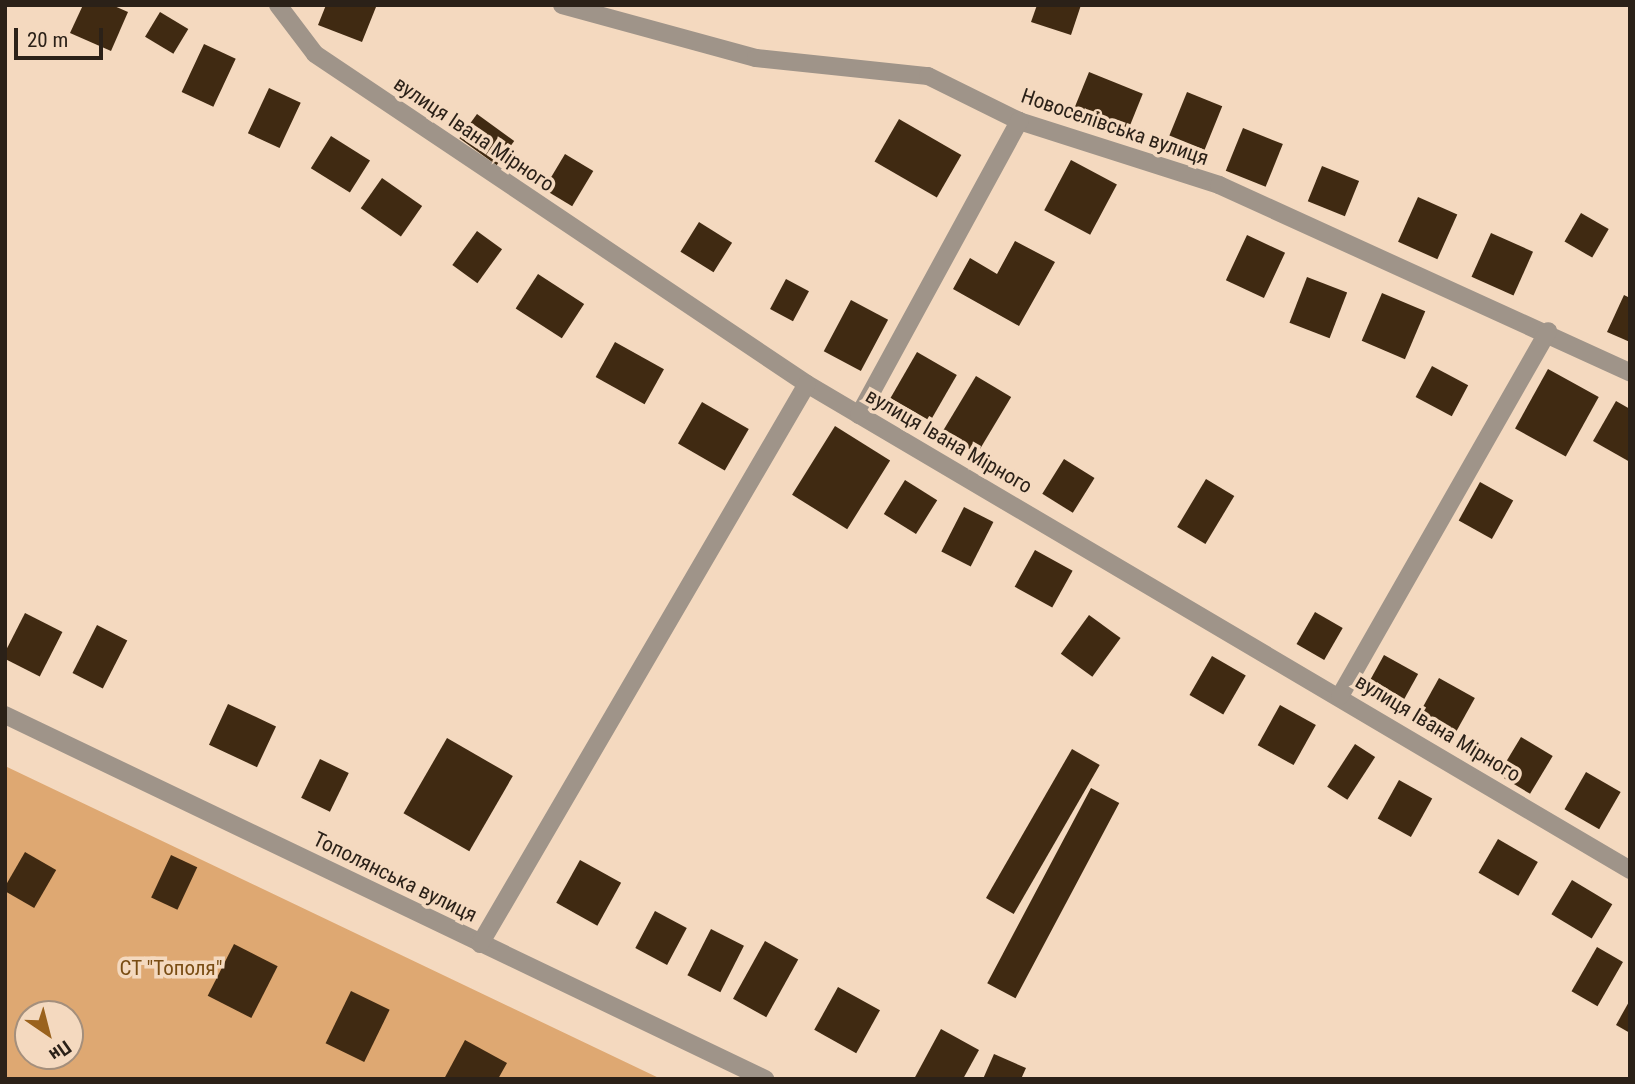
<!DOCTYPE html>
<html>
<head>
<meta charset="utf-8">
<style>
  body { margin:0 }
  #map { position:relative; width:1635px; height:1084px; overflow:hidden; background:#f4d9bf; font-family:"Roboto Condensed",sans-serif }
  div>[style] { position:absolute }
  .green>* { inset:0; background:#dea872 }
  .building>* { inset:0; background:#402a12; transform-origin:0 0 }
  .minor>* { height:18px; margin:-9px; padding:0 9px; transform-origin:9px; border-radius:9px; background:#9f9489 }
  span { translate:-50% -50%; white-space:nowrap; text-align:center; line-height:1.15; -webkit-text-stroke:7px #f4d9bf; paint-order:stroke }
  .street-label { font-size:21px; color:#2b2118 }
  .park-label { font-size:21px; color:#794c13 }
  .frame { position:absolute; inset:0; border:7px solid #2b2118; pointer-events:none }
  .north { position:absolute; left:14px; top:1000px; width:70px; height:70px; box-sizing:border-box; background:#f4d9bf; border:2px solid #a48f7c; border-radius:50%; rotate:145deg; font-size:19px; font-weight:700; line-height:28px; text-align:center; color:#2b2118 }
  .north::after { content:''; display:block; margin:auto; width:24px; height:32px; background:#9a621d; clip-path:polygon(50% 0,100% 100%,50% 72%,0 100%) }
  .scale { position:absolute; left:14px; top:28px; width:89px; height:32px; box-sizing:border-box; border:4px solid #2b2118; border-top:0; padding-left:9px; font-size:21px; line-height:24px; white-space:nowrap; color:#2b2118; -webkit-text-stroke:5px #f4d9bf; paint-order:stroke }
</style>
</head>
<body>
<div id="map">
  <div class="green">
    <div style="clip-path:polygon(evenodd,5px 766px,661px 1079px,5px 1079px,5px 766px,28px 1014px,70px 1014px,70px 1056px,28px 1056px,28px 1014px)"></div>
  </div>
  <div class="building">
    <div style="clip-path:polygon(83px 5px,112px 5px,128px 12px,111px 51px,70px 33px)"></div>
    <div style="clip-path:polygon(326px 5px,376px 7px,362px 42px,318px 25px)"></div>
    <div style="clip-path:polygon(1037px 5px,1081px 5px,1071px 35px,1031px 22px)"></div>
    <div style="left:160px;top:12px;width:33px;height:29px;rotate:31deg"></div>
    <div style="left:204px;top:44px;width:35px;height:53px;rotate:25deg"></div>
    <div style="left:1089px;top:72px;width:58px;height:38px;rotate:22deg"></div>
    <div style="left:269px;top:88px;width:35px;height:50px;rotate:25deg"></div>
    <div style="left:1187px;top:92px;width:38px;height:47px;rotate:22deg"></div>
    <div style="left:477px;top:114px;width:46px;height:30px;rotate:36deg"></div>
    <div style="left:899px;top:119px;width:72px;height:49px;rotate:30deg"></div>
    <div style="left:1243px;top:128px;width:43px;height:46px;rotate:22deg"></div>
    <div style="left:331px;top:136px;width:46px;height:38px;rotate:32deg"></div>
    <div style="left:565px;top:154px;width:33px;height:41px;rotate:31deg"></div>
    <div style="left:1071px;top:160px;width:52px;height:57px;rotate:28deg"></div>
    <div style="left:1322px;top:166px;width:40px;height:38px;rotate:22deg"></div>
    <div style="left:382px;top:178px;width:49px;height:37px;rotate:35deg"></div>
    <div style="left:1418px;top:197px;width:43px;height:49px;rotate:24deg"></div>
    <div style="left:1581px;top:213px;width:32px;height:33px;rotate:30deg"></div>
    <div style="left:699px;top:222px;width:39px;height:35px;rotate:32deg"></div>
    <div style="left:477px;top:231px;width:31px;height:42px;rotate:36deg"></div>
    <div style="left:1491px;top:233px;width:46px;height:48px;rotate:24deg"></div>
    <div style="left:1247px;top:235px;width:42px;height:50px;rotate:25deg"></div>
    <div style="clip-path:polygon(1015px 241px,1055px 262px,1019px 326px,953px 289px,970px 258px,997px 274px)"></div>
    <div style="left:538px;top:274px;width:55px;height:41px;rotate:33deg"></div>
    <div style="left:1307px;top:277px;width:43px;height:49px;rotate:21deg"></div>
    <div style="left:786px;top:279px;width:26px;height:34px;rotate:28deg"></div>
    <div style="left:1382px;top:293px;width:47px;height:52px;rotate:23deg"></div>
    <div style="clip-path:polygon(1624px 295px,1630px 298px,1630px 342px,1607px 332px)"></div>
    <div style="left:851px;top:300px;width:42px;height:58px;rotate:28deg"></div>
    <div style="left:615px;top:342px;width:56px;height:40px;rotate:29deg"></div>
    <div style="left:917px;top:352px;width:46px;height:53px;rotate:30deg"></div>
    <div style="left:1432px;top:366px;width:41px;height:35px;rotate:28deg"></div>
    <div style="left:1548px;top:369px;width:58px;height:68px;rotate:29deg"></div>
    <div style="left:976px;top:376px;width:41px;height:66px;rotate:31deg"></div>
    <div style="clip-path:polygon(1616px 401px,1630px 409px,1630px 462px,1593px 441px)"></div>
    <div style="left:702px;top:402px;width:54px;height:48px;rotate:30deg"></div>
    <div style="left:835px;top:426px;width:65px;height:81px;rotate:32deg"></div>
    <div style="left:1064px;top:459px;width:36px;height:41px;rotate:32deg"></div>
    <div style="left:1206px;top:479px;width:33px;height:56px;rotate:31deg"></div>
    <div style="left:905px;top:480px;width:38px;height:40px;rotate:32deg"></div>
    <div style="left:1480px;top:482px;width:38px;height:44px;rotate:29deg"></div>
    <div style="left:964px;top:507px;width:33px;height:50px;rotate:27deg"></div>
    <div style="left:1035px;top:550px;width:43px;height:42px;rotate:29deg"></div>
    <div style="left:1315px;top:612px;width:32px;height:37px;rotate:30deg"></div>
    <div style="left:25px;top:613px;width:42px;height:50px;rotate:27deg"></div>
    <div style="left:1089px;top:615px;width:39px;height:48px;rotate:36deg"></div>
    <div style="left:97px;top:625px;width:34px;height:54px;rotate:27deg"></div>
    <div style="left:1384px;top:655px;width:39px;height:38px;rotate:29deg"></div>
    <div style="left:1212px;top:656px;width:39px;height:45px;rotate:30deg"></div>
    <div style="left:1439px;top:678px;width:41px;height:43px;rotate:29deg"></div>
    <div style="left:228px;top:704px;width:53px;height:45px;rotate:25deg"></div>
    <div style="left:1280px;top:705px;width:41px;height:46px;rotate:29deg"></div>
    <div style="left:1521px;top:737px;width:37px;height:44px;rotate:31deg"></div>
    <div style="left:447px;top:738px;width:76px;height:87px;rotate:30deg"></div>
    <div style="left:1355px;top:744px;width:24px;height:51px;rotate:33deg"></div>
    <div style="left:1072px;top:749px;width:32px;height:172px;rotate:30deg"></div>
    <div style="left:320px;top:759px;width:32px;height:43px;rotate:26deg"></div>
    <div style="left:1586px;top:772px;width:40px;height:43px;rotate:30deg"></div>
    <div style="left:1399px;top:780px;width:38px;height:44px;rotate:29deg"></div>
    <div style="left:1091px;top:788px;width:32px;height:221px;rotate:28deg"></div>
    <div style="left:1498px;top:839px;width:46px;height:39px;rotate:30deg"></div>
    <div style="left:25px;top:852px;width:36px;height:44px;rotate:30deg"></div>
    <div style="left:171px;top:855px;width:29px;height:47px;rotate:25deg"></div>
    <div style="left:580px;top:860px;width:47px;height:49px;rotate:29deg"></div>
    <div style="left:1572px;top:880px;width:47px;height:40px;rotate:31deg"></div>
    <div style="left:655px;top:911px;width:36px;height:42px;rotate:28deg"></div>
    <div style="left:711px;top:929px;width:37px;height:52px;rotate:27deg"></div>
    <div style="left:765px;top:941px;width:38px;height:66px;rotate:29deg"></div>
    <div style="left:234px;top:944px;width:49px;height:58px;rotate:27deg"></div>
    <div style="left:1597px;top:947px;width:30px;height:51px;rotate:30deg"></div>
    <div style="left:838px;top:987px;width:48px;height:49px;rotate:29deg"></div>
    <div style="left:351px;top:991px;width:43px;height:58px;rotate:26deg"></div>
    <div style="clip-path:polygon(1630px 1000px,1630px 1033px,1616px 1025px)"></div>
    <div style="clip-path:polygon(941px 1029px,979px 1050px,963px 1079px,914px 1079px)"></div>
    <div style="clip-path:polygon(465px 1040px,507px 1063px,498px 1079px,444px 1079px)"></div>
    <div style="clip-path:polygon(994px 1054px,1026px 1068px,1021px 1079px,983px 1079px)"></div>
  </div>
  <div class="minor">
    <div style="left:278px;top:5px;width:61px;rotate:52.9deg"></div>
    <div style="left:315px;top:54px;width:592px;rotate:33.85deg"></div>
    <div style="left:807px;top:384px;width:956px;rotate:30.56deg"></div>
    <div style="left:562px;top:5px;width:201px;rotate:15.3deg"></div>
    <div style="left:756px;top:58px;width:173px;rotate:6deg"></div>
    <div style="left:928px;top:76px;width:102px;rotate:26.3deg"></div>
    <div style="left:1019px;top:121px;width:210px;rotate:17.7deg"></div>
    <div style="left:1219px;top:185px;width:452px;rotate:24.5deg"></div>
    <div style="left:859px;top:415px;width:335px;rotate:-61.4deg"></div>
    <div style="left:1340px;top:696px;width:420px;rotate:-60.3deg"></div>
    <div style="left:5px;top:715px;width:843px;rotate:25.59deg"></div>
    <div style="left:480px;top:944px;width:648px;rotate:-59.72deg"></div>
  </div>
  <div class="street-label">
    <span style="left:1115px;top:127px;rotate:19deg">Новоселівська вулиця</span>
    <span style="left:474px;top:134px;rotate:34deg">вулиця Івана Мірного</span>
    <span style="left:949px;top:441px;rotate:30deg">вулиця Івана Мірного</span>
    <span style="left:1438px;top:728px;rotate:31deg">вулиця Івана Мірного</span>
    <span style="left:395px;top:877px;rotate:26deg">Тополянська вулиця</span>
  </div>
  <div class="park-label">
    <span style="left:171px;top:968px">СТ "Тополя"</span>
  </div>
  <div class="frame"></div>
  <div class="north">Пн</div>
  <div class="scale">20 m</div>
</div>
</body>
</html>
